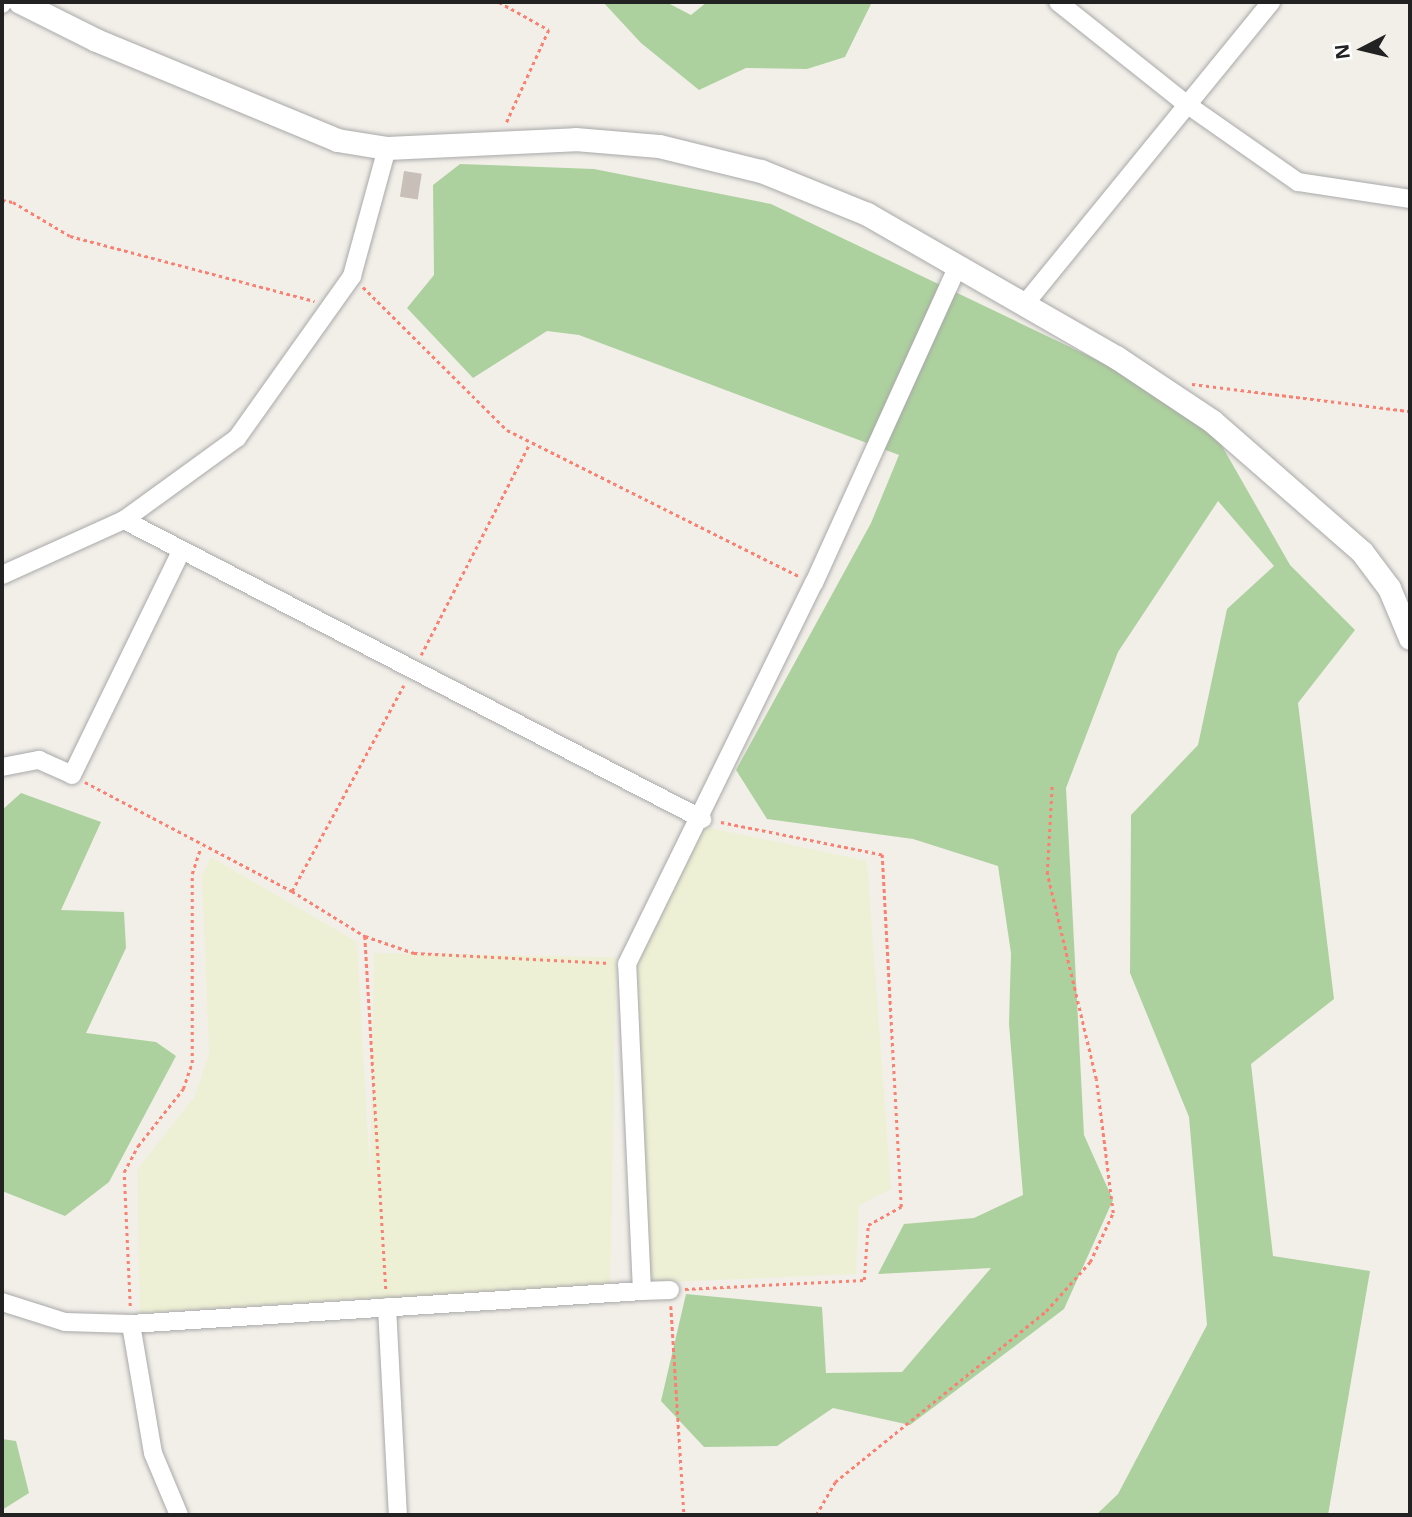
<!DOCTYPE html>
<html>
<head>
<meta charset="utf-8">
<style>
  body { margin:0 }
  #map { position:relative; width:1412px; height:1517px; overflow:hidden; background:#f2efe9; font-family:"Noto Sans",sans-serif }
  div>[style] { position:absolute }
  .farmland>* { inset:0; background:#eef0d5; transform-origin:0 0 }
  .forest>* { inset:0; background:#add19e }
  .building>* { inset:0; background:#c7bfb8; transform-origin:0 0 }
  .path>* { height:2.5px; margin-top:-1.25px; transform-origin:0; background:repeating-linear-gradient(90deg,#fa8072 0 3.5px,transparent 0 7px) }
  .roads { filter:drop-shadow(0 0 2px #a9a9a9) drop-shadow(0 0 2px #a9a9a9) }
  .minor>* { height:18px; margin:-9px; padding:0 9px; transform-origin:9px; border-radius:9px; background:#fff }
  .tertiary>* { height:23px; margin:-11.5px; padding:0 11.5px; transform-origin:11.5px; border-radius:11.5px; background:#fff }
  span { translate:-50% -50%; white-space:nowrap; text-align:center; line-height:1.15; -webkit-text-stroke:7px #fff; paint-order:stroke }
  .frame { position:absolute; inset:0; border:4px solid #222; pointer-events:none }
  .north { position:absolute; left:1328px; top:14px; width:70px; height:70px; -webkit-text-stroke:5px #fff; paint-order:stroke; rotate:263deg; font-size:19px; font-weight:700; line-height:28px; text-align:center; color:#222 }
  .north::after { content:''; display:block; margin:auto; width:24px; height:32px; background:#222; clip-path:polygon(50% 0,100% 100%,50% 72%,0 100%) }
</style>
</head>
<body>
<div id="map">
  <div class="farmland">
    <div style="clip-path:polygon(701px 826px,867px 861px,891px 1189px,859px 1205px,856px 1274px,650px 1283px,635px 966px)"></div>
    <div style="clip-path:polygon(211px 857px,357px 942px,377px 1298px,140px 1313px,137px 1170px,195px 1096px,209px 1053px,202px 876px)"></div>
    <div style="left:374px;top:953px;width:242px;height:346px;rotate:1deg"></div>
  </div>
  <div class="forest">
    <div style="clip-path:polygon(603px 2px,666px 2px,691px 15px,707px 2px,872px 2px,845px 57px,807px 69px,746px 68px,699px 90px,641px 43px)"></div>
    <div style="clip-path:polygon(460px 164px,594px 169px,771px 204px,1137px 379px,1218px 439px,1290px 565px,1355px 630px,1298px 703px,1334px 999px,1251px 1064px,1273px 1256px,1370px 1271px,1328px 1515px,1096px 1515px,1118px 1494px,1207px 1325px,1189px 1117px,1130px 973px,1131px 815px,1198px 745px,1227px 609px,1274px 566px,1218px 501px,1118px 652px,1066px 788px,1084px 1135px,1113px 1200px,1064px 1309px,910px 1425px,833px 1408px,777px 1446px,704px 1447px,661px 1401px,686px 1294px,822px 1307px,826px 1373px,902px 1372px,991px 1268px,878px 1274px,904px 1224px,974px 1218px,1023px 1195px,1009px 1024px,1011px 953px,998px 866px,913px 839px,767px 819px,736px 770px,871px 523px,899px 455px,579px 335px,547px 331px,473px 378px,407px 308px,434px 275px,433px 185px)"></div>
    <div style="clip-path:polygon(21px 793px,101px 822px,61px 910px,124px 912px,126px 948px,86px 1033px,156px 1042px,176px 1056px,109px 1182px,65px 1216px,2px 1191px,2px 810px)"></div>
    <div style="clip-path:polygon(2px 1439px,16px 1441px,29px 1493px,2px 1510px)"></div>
  </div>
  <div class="building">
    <div style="left:404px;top:171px;width:18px;height:26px;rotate:9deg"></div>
  </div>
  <div class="path">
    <div style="left:499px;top:2px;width:57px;rotate:29.2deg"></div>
    <div style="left:549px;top:30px;width:103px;rotate:114.6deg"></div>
    <div style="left:2px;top:200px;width:11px;rotate:10deg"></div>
    <div style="left:13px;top:202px;width:66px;rotate:30.8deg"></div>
    <div style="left:70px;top:236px;width:253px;rotate:14.9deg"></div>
    <div style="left:363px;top:287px;width:203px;rotate:44.8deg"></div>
    <div style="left:507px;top:430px;width:326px;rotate:26.6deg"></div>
    <div style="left:1192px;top:384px;width:220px;rotate:7.1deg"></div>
    <div style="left:421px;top:655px;width:238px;rotate:-62.8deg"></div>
    <div style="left:85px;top:782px;width:234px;rotate:27.8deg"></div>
    <div style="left:292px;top:891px;width:86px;rotate:31.7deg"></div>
    <div style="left:365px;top:936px;width:52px;rotate:19.1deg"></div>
    <div style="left:414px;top:953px;width:196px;rotate:2.9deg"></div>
    <div style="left:292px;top:891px;width:234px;rotate:-61.5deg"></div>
    <div style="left:365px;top:936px;width:354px;rotate:86.6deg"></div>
    <div style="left:685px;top:1289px;width:179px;rotate:-2.9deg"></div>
    <div style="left:864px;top:1280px;width:55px;rotate:-85.8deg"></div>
    <div style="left:868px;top:1225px;width:38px;rotate:-29deg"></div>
    <div style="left:901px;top:1207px;width:353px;rotate:-93.1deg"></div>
    <div style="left:882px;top:855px;width:167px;rotate:-168.6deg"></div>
    <div style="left:130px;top:1306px;width:134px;rotate:-92.6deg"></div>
    <div style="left:124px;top:1172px;width:30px;rotate:-62deg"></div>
    <div style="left:138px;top:1146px;width:73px;rotate:-51.7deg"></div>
    <div style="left:183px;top:1089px;width:28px;rotate:-71deg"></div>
    <div style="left:192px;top:1063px;width:189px;rotate:-90deg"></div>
    <div style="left:192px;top:874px;width:28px;rotate:-72deg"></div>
    <div style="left:671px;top:1306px;width:209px;rotate:86.4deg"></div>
    <div style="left:816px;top:1515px;width:38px;rotate:-60deg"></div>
    <div style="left:835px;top:1482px;width:272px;rotate:-39deg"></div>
    <div style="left:1046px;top:1311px;width:66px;rotate:-48.1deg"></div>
    <div style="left:1090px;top:1262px;width:54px;rotate:-64.9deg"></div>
    <div style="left:1113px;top:1213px;width:135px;rotate:-97.2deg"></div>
    <div style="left:1096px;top:1079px;width:211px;rotate:-103.4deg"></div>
    <div style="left:1047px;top:874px;width:89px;rotate:-86.8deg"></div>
  </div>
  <div class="roads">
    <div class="minor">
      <div style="left:1058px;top:2px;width:162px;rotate:38.5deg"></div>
      <div style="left:1185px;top:103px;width:138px;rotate:35deg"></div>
      <div style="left:1298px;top:182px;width:113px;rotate:8.6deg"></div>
      <div style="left:2px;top:4px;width:2px;rotate:-63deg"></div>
      <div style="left:1024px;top:305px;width:391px;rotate:-50.8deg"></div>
      <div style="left:124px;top:520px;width:651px;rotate:27.35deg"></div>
      <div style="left:2px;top:575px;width:134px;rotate:-24.3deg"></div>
      <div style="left:124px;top:520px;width:140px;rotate:-36deg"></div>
      <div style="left:237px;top:438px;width:199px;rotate:-54.6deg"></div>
      <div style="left:352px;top:276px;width:133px;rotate:-74.7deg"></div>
      <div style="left:2px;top:767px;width:38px;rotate:-11deg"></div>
      <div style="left:39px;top:760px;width:36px;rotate:24deg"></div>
      <div style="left:72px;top:775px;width:248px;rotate:-64deg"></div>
      <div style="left:642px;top:1291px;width:28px;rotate:-2deg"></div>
      <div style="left:2px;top:1302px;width:66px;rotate:17.6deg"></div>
      <div style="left:65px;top:1322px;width:66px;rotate:1.7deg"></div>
      <div style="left:387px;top:1307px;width:208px;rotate:87deg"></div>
      <div style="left:179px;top:1515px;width:67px;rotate:-112.8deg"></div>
      <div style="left:153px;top:1453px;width:131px;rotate:-99.7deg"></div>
      <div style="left:131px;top:1324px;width:512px;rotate:-3.69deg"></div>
      <div style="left:642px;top:1291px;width:327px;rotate:-92.6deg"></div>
      <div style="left:627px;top:964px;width:424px;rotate:-63.9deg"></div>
      <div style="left:814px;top:583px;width:348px;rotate:-65.6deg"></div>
    </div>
    <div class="tertiary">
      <div style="left:20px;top:2px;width:85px;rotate:26.6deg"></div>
      <div style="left:96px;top:40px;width:261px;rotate:22.5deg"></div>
      <div style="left:337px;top:140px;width:51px;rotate:9.1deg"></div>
      <div style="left:387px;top:148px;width:188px;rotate:-2.7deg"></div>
      <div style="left:575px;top:139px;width:84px;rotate:4.8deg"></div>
      <div style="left:659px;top:146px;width:105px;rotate:13.8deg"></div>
      <div style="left:761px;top:171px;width:114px;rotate:22.1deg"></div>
      <div style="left:867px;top:214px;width:287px;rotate:29.9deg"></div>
      <div style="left:1116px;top:357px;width:115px;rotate:33.7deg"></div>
      <div style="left:1212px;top:421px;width:199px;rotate:41.1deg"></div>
      <div style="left:1362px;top:552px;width:45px;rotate:53.1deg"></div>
      <div style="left:1389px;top:588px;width:54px;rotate:67.2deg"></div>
    </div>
  </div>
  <div class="frame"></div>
  <div class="north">N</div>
</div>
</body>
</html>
